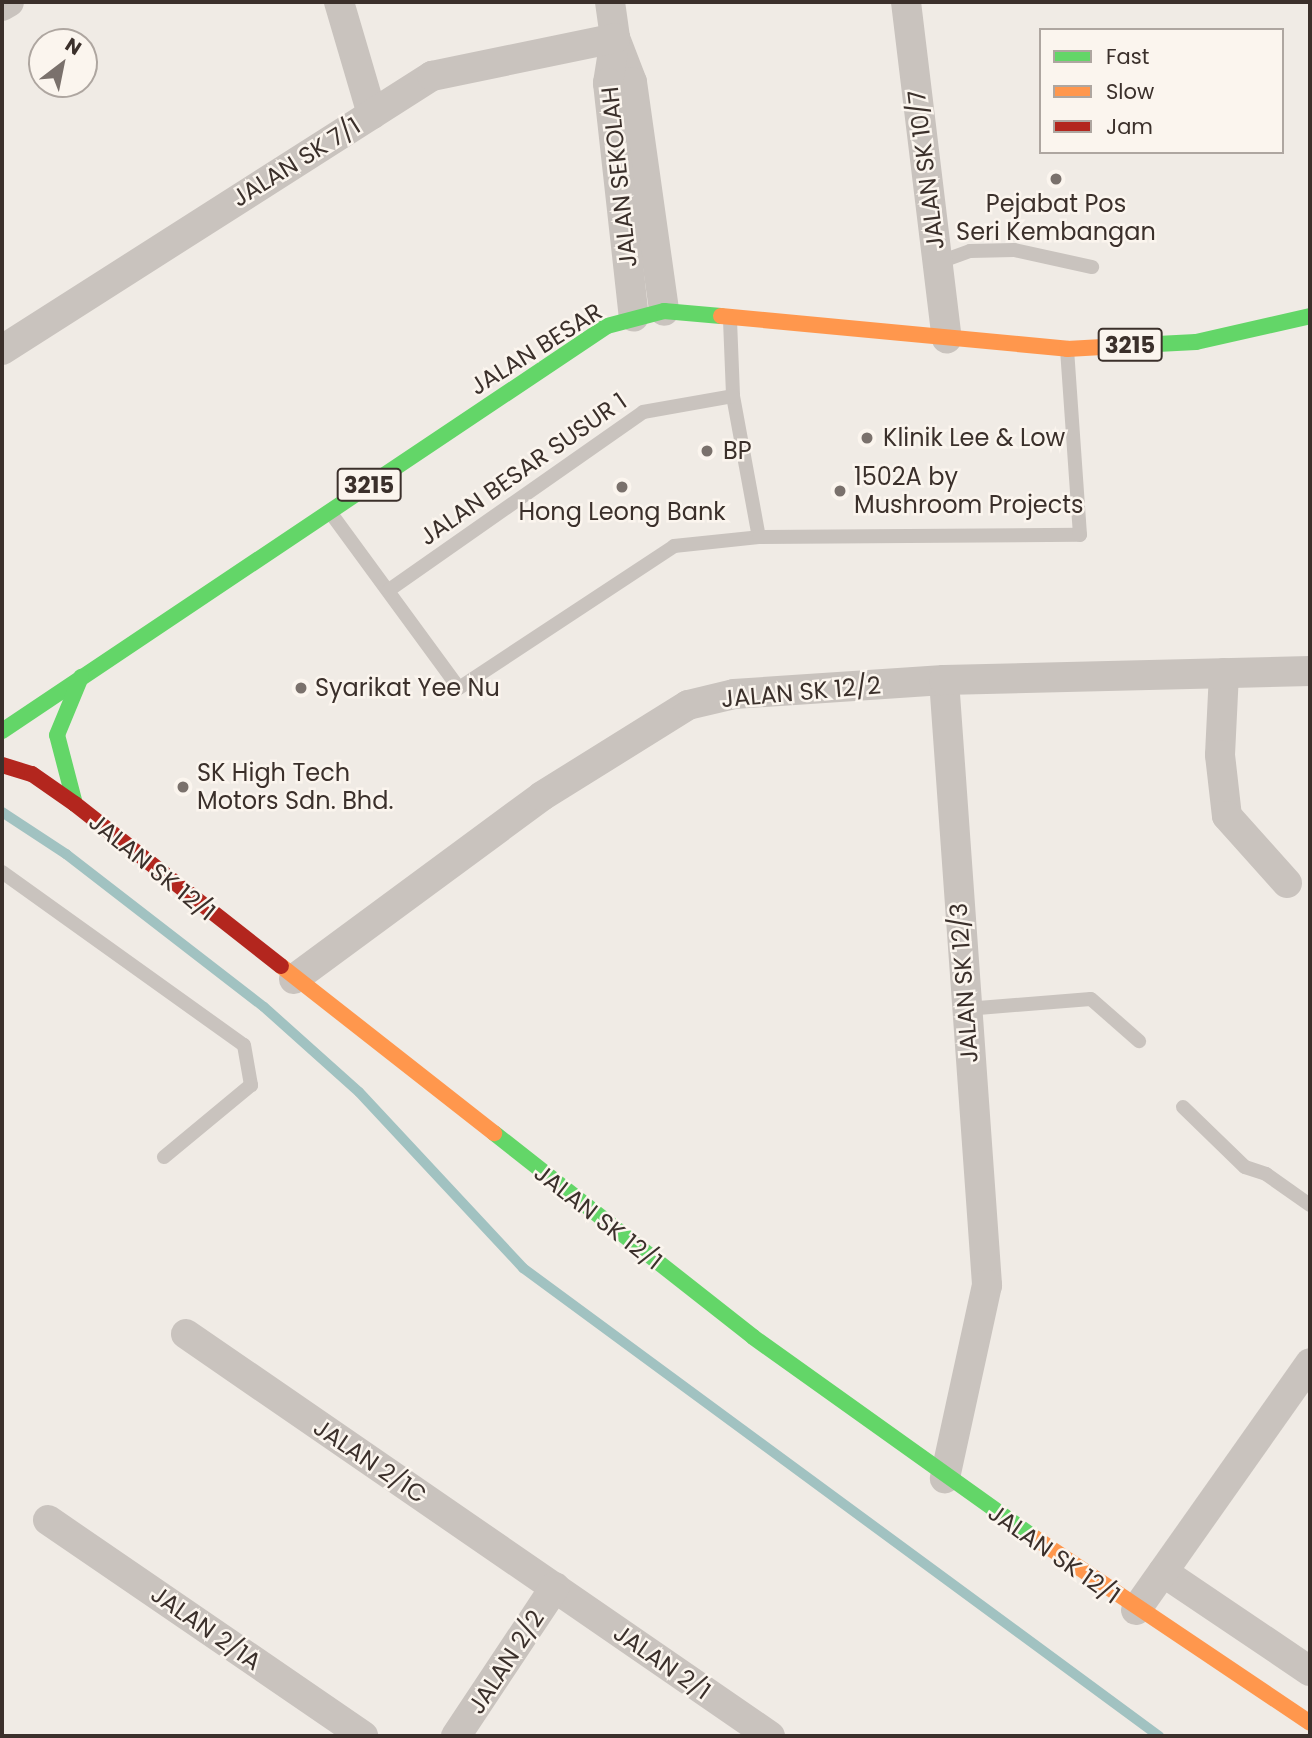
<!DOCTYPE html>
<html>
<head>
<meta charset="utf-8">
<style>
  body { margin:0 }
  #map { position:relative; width:1312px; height:1738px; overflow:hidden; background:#f0ebe5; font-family:Poppins,sans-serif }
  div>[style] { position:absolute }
  .stream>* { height:10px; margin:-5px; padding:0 5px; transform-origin:5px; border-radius:5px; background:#a1c2c1 }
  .lane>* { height:14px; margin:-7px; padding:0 7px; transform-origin:7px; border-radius:7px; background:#c9c3be }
  .street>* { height:30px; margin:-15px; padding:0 15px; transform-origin:15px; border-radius:15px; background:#c9c3be }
  .fast>* { height:16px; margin:-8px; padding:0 8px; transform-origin:8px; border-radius:8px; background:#63d668 }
  .slow>* { height:16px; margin:-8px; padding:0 8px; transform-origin:8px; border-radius:8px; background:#ff974d }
  .jam>* { height:16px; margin:-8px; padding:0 8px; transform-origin:8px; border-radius:8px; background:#b3261e }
  .dots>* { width:19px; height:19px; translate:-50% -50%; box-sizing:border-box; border:4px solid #fbf5ee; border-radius:50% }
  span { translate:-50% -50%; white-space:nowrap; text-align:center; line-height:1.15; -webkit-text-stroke:5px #fbf5ee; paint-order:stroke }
  .shield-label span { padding:2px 5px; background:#fbf5ee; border:2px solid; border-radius:5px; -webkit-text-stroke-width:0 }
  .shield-label { font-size:23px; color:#3b302b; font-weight:700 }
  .street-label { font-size:24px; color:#3b302b }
  .poi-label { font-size:24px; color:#3b302b }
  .left { translate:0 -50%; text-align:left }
  .frame { position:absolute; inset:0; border:4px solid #3b302b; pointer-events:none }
  .legend { position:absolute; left:1039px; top:28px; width:245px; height:126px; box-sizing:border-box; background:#fbf5ee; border:2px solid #aea6a0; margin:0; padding:9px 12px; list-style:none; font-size:21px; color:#3b302b }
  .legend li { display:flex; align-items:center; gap:14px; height:35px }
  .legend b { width:35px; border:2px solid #aea6a0 }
  .north { position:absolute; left:28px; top:28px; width:70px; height:70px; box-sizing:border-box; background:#fbf5ee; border:2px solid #aea6a0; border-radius:50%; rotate:32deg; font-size:19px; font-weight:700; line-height:28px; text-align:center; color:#3b302b }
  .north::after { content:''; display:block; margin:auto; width:24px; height:32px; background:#7a716c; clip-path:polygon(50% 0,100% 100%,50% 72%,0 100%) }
</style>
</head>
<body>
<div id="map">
  <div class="stream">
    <div style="left:2px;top:812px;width:77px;rotate:33.3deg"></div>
    <div style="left:66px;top:854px;width:250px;rotate:37.7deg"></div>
    <div style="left:264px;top:1007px;width:127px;rotate:41.8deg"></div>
    <div style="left:359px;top:1092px;width:241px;rotate:47deg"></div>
    <div style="left:523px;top:1268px;width:790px;rotate:36.35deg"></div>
  </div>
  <div class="lane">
    <div style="left:937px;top:263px;width:35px;rotate:-20deg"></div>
    <div style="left:970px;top:251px;width:44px;rotate:-1.3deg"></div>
    <div style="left:1014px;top:250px;width:80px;rotate:12.3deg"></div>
    <div style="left:730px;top:320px;width:76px;rotate:87.7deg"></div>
    <div style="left:733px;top:396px;width:143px;rotate:79.6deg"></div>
    <div style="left:330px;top:512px;width:218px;rotate:53.8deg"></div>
    <div style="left:459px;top:688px;width:258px;rotate:-33.4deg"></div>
    <div style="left:674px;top:546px;width:85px;rotate:-6deg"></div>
    <div style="left:759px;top:537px;width:321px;rotate:-0.4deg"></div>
    <div style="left:1080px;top:535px;width:186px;rotate:-94deg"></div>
    <div style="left:389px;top:590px;width:310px;rotate:-35deg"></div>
    <div style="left:643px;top:412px;width:91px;rotate:-10.1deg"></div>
    <div style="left:2px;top:872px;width:297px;rotate:35.6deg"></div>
    <div style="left:244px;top:1045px;width:41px;rotate:80.1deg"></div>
    <div style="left:251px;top:1085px;width:113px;rotate:140.4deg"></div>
    <div style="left:966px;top:1009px;width:125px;rotate:-4.6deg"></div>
    <div style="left:1091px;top:999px;width:64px;rotate:41.2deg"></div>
    <div style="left:1183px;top:1107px;width:86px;rotate:44.1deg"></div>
    <div style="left:1245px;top:1167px;width:22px;rotate:18deg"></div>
    <div style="left:1266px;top:1174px;width:54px;rotate:35.2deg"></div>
  </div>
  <div class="street">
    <div style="left:339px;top:2px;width:117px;rotate:73.6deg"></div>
    <div style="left:610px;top:2px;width:36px;rotate:82deg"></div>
    <div style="left:615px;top:38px;width:47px;rotate:68.9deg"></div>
    <div style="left:632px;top:82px;width:231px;rotate:82deg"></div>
    <div style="left:906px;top:2px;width:339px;rotate:83.1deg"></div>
    <div style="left:2px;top:6px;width:8px;rotate:-30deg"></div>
    <div style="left:615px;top:39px;width:45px;rotate:99deg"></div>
    <div style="left:608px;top:83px;width:235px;rotate:83.7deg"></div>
    <div style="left:2px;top:350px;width:510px;rotate:-32.51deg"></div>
    <div style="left:432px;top:76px;width:187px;rotate:-11.7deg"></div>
    <div style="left:1224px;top:673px;width:82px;rotate:92.8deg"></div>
    <div style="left:1220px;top:755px;width:61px;rotate:83.5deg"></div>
    <div style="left:1227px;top:816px;width:90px;rotate:48.2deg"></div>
    <div style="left:944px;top:680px;width:607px;rotate:85.93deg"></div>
    <div style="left:987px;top:1285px;width:198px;rotate:102.3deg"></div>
    <div style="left:294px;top:979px;width:308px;rotate:-36.4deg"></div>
    <div style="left:542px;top:796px;width:172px;rotate:-31.9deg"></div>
    <div style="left:688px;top:705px;width:47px;rotate:-13.4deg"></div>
    <div style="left:734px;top:694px;width:210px;rotate:-3.8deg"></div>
    <div style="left:944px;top:680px;width:366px;rotate:-1.4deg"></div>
    <div style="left:186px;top:1334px;width:709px;rotate:34.54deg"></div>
    <div style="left:48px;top:1520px;width:382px;rotate:34.4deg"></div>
    <div style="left:1163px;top:1572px;width:177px;rotate:34deg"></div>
    <div style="left:1136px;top:1610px;width:302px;rotate:-54.8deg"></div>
    <div style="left:456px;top:1736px;width:179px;rotate:-56.4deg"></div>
  </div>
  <div class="fast">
    <div style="left:1138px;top:345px;width:58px;rotate:-3deg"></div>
    <div style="left:1196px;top:342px;width:117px;rotate:-12.8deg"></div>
    <div style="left:2px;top:731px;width:728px;rotate:-33.8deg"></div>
    <div style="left:607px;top:326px;width:59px;rotate:-14.7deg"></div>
    <div style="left:664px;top:311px;width:57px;rotate:5deg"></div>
    <div style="left:75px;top:804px;width:71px;rotate:-104.6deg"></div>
    <div style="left:57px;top:735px;width:63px;rotate:-67.5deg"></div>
    <div style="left:494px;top:1133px;width:330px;rotate:38.2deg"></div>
    <div style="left:753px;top:1337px;width:346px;rotate:35.5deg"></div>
  </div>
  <div class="slow">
    <div style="left:721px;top:316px;width:348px;rotate:5.4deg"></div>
    <div style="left:1067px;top:349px;width:71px;rotate:-3.2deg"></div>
    <div style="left:281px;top:966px;width:271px;rotate:38.1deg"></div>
    <div style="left:1035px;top:1538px;width:331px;rotate:33.9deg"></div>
  </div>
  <div class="jam">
    <div style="left:2px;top:765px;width:31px;rotate:17deg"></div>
    <div style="left:32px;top:774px;width:52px;rotate:34.9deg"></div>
    <div style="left:75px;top:804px;width:262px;rotate:38.2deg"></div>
  </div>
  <div class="dots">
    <div style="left:1056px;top:179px;background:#7a716c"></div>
    <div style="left:867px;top:438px;background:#7a716c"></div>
    <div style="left:707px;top:451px;background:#7a716c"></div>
    <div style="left:622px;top:487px;background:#7a716c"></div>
    <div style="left:840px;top:491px;background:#7a716c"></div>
    <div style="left:301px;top:688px;background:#7a716c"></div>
    <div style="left:183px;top:787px;background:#7a716c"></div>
  </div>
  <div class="shield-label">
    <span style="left:1130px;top:345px">3215</span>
    <span style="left:369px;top:485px">3215</span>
  </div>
  <div class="street-label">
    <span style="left:296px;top:162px;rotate:-32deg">JALAN SK 7/1</span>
    <span style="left:926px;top:170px;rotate:-97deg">JALAN SK 10/7</span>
    <span style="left:619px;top:177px;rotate:-96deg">JALAN SEKOLAH</span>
    <span style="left:536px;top:349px;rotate:-32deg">JALAN BESAR</span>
    <span style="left:523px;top:469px;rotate:-35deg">JALAN BESAR SUSUR 1</span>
    <span style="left:801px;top:692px;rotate:-5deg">JALAN SK 12/2</span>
    <span style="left:152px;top:867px;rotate:39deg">JALAN SK 12/1</span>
    <span style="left:964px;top:983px;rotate:-94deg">JALAN SK 12/3</span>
    <span style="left:598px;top:1217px;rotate:38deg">JALAN SK 12/1</span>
    <span style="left:370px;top:1461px;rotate:34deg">JALAN 2/1C</span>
    <span style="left:1054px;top:1554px;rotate:35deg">JALAN SK 12/1</span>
    <span style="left:206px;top:1628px;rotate:35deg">JALAN 2/1A</span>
    <span style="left:506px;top:1662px;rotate:-57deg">JALAN 2/2</span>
    <span style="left:662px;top:1662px;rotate:35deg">JALAN 2/1</span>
  </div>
  <div class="poi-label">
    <span style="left:1056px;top:218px">Pejabat Pos<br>Seri Kembangan</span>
    <span class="left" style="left:883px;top:438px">Klinik Lee &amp; Low</span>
    <span class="left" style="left:723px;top:451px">BP</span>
    <span class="left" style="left:854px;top:491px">1502A by<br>Mushroom Projects</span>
    <span style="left:622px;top:512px">Hong Leong Bank</span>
    <span class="left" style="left:315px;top:688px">Syarikat Yee Nu</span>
    <span class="left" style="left:197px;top:787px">SK High Tech<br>Motors Sdn. Bhd.</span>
  </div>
  <div class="frame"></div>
  <ul class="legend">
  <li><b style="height:9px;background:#63d668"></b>Fast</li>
  <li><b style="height:9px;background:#ff974d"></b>Slow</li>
  <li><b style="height:9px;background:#b3261e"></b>Jam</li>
  </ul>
  <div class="north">N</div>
</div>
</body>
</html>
